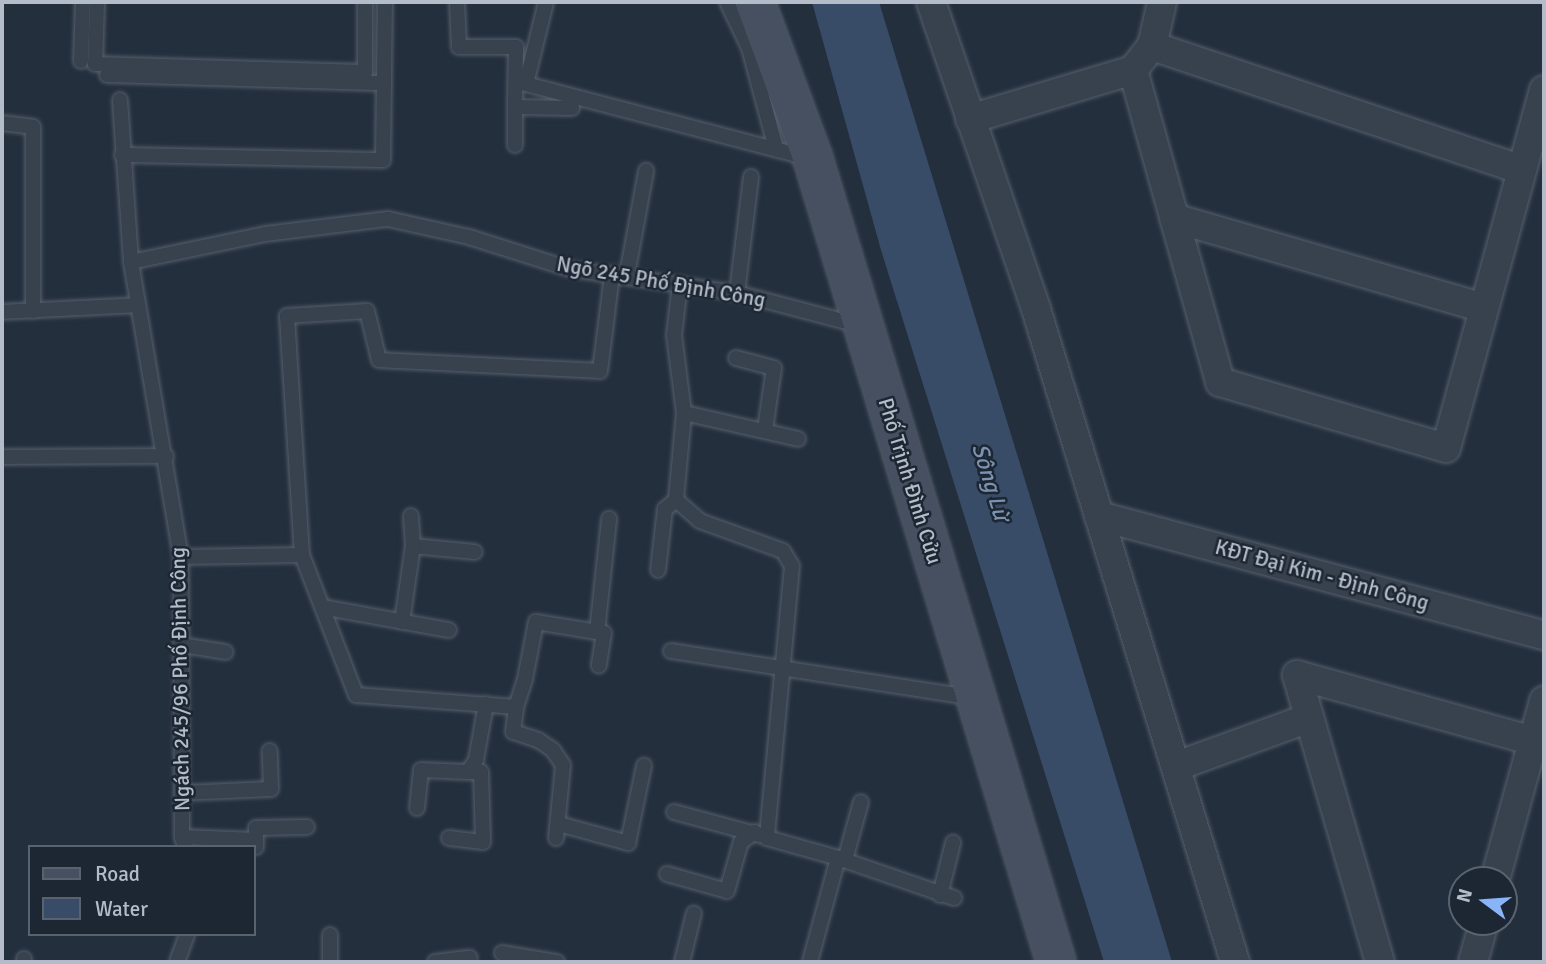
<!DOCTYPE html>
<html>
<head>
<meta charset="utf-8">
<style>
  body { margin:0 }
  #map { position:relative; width:1546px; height:964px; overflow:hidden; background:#242f3e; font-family:Signika,sans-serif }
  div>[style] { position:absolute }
  .water>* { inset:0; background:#394c67 }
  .roads { filter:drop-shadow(0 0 2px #565f6c) drop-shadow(0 0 2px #565f6c) }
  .service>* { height:14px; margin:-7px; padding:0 7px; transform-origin:7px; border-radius:7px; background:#38414e }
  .minor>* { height:28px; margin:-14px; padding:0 14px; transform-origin:14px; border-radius:14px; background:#38414e }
  .secondary>* { height:38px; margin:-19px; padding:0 19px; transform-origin:19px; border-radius:19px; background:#465061 }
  span { translate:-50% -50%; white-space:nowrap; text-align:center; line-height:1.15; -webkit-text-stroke:5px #1d2633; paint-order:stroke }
  .street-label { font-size:21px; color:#b4bcc9 }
  .water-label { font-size:23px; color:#7c92b1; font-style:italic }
  .frame { position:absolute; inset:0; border:4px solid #b4bcc9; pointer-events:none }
  .legend { position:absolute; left:28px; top:845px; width:228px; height:91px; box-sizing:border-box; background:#1d2633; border:2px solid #59626f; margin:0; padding:9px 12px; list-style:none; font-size:21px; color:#b4bcc9 }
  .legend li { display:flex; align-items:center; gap:14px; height:35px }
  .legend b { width:35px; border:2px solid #59626f }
  .north { position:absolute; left:1448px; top:866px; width:70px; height:70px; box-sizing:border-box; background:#1d2633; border:2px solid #59626f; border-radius:50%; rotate:286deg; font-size:19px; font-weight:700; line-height:28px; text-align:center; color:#b4bcc9 }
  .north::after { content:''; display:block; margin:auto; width:24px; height:32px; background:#8ab4f8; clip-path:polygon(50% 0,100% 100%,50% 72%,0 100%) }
</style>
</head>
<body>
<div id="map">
  <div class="water">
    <div style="clip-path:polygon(812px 2px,879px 2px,1172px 962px,1104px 962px,881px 250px)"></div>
  </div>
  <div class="roads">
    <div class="service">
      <div style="left:97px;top:2px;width:62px;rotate:91.8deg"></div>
      <div style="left:95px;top:64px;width:270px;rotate:1.7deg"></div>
      <div style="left:365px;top:72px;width:70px;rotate:-90deg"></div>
      <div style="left:457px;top:2px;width:45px;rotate:87.5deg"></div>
      <div style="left:459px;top:47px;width:57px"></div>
      <div style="left:516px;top:47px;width:60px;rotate:91deg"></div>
      <div style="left:515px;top:107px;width:57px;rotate:1deg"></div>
      <div style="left:546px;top:2px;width:84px;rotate:103.7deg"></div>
      <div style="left:526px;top:84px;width:292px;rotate:14.7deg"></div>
      <div style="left:727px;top:2px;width:51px;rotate:64.4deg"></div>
      <div style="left:749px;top:48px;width:105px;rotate:75deg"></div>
      <div style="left:81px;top:61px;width:59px;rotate:-88.1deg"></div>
      <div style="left:107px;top:75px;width:277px;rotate:1.7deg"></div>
      <div style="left:120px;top:100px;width:162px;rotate:86.1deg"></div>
      <div style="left:131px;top:262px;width:299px;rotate:80.4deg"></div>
      <div style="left:181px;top:557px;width:280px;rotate:89.8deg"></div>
      <div style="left:182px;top:837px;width:10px;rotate:73deg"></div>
      <div style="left:515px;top:107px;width:38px;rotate:90deg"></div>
      <div style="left:2px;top:123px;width:31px;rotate:7deg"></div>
      <div style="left:33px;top:127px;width:184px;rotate:90deg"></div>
      <div style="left:122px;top:155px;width:261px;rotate:1.1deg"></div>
      <div style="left:383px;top:160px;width:158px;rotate:-89.3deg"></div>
      <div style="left:131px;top:262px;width:137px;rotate:-11.8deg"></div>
      <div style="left:265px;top:234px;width:124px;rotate:-7deg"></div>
      <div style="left:388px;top:219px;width:83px;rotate:12.5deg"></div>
      <div style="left:469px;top:237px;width:106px;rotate:17.6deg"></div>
      <div style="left:570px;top:269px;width:169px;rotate:8.2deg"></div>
      <div style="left:737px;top:293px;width:125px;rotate:14.8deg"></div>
      <div style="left:627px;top:275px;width:106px;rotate:-79.6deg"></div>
      <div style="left:680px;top:284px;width:51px;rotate:96.7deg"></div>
      <div style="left:674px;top:335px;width:79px;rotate:82.7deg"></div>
      <div style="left:684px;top:413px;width:87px;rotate:95.3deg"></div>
      <div style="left:676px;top:500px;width:32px;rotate:41deg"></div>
      <div style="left:700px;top:521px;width:88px;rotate:19.9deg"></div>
      <div style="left:783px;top:551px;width:17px;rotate:59deg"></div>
      <div style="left:792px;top:566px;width:273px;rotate:95.3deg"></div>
      <div style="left:767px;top:838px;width:74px;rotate:15.7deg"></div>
      <div style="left:838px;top:858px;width:108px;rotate:105.1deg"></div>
      <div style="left:737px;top:293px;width:117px;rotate:-83.1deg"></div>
      <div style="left:2px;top:312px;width:136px;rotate:-2.9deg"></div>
      <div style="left:736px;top:358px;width:39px;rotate:15deg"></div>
      <div style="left:774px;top:368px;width:63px;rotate:98.3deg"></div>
      <div style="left:684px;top:413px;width:117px;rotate:12.8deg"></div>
      <div style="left:2px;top:457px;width:164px;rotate:-0.3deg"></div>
      <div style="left:413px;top:546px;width:62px;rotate:5.5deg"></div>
      <div style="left:181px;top:557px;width:121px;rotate:-0.9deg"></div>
      <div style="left:658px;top:570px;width:61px;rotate:-83.5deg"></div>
      <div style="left:665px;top:509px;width:14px;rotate:-39deg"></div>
      <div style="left:322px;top:607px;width:129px;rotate:10.3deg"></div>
      <div style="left:402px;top:622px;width:77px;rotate:-81.8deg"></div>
      <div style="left:413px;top:546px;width:30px;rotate:-94deg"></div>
      <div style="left:597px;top:632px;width:7px;rotate:8deg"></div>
      <div style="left:604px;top:633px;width:33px;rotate:99deg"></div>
      <div style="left:182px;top:645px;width:44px;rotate:9.2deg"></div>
      <div style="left:671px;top:651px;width:307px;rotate:8.8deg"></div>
      <div style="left:516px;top:707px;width:160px;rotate:-175.7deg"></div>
      <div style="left:356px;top:695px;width:150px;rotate:-111.1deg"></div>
      <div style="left:302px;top:555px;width:239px;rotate:-93.6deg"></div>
      <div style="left:287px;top:316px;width:80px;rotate:-3.6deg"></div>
      <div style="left:367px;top:311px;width:50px;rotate:76.2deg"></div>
      <div style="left:379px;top:360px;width:221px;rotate:2.8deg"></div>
      <div style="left:600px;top:371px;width:98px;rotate:-82.9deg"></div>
      <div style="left:182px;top:793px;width:89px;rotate:-2.6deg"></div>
      <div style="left:271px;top:789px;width:38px;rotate:-92deg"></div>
      <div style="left:417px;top:808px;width:38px;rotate:-84deg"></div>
      <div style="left:421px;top:770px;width:47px;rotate:2.4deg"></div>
      <div style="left:468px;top:772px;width:14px;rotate:-56deg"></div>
      <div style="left:476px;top:760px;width:57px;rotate:-79.9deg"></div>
      <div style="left:674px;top:812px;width:88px;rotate:15.1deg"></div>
      <div style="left:559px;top:824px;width:72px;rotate:15.4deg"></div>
      <div style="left:628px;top:843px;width:79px;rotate:-78.3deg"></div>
      <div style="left:182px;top:837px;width:74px;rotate:2.3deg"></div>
      <div style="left:449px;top:838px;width:34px;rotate:7deg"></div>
      <div style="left:483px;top:842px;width:70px;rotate:-91.6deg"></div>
      <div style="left:481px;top:772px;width:13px;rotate:180deg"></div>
      <div style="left:556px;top:838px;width:73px;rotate:-84.5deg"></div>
      <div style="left:563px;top:765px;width:18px;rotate:-124deg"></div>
      <div style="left:553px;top:750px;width:18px;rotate:-146deg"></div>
      <div style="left:538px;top:740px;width:26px;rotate:-162deg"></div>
      <div style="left:513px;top:732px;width:25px;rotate:-83deg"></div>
      <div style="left:516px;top:707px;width:29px;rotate:-72deg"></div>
      <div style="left:525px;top:679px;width:58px;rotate:-79.1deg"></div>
      <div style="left:536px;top:622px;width:62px;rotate:9.3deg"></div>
      <div style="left:597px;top:632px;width:114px;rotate:-83.9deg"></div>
      <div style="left:256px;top:847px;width:19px;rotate:-90deg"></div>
      <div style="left:256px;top:828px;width:51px;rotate:-1.1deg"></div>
      <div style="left:838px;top:858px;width:123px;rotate:19deg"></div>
      <div style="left:845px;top:860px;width:60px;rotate:-74.6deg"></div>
      <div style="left:667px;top:874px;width:62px;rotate:15.8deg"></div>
      <div style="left:727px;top:891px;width:51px;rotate:-74.1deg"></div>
      <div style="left:741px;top:842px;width:17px;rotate:-36deg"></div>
      <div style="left:940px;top:895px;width:54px;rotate:-76deg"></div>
      <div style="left:330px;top:935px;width:27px;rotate:90deg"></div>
      <div style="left:502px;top:953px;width:56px;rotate:9.3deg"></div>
      <div style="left:24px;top:959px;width:3px;rotate:90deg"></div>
      <div style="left:177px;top:962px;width:30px;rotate:-70deg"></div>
      <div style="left:435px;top:962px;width:35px;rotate:-7deg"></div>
      <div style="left:682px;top:962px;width:50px;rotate:-76.2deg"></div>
    </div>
    <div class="minor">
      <div style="left:931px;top:2px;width:324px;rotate:71.1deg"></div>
      <div style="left:1036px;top:309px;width:683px;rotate:73.05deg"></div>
      <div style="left:1152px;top:46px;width:390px;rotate:18.5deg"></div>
      <div style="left:1133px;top:70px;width:324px;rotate:74.4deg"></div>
      <div style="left:1220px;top:382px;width:235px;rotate:16.3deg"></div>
      <div style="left:1446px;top:448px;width:371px;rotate:-74.7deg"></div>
      <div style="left:970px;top:119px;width:170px;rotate:-16.7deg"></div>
      <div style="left:1133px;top:70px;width:31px;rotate:-52deg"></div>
      <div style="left:1152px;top:46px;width:45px;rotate:-77.2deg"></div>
      <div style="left:1174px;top:218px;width:323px;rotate:16.2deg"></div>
      <div style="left:1099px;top:516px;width:461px;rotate:15deg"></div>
      <div style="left:1297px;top:675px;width:299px;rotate:73.9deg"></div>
      <div style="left:1297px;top:675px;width:245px;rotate:15.6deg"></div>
      <div style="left:1177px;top:766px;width:140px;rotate:-20deg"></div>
      <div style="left:1495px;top:880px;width:186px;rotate:-74.7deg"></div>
      <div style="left:1473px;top:962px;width:41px;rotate:-74.6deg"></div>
    </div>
    <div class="secondary">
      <div style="left:755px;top:2px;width:167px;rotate:69.7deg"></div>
      <div style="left:813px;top:159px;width:839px;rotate:73.16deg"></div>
    </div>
  </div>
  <div class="street-label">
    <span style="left:661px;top:282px;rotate:10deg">Ngõ 245 Phố Định Công</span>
    <span style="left:910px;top:481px;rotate:73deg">Phố Trịnh Đình Cửu</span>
    <span style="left:1322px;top:575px;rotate:15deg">KĐT Đại Kim - Định Công</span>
    <span style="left:180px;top:679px;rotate:-91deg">Ngách 245/96 Phố Định Công</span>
  </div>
  <div class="water-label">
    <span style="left:990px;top:482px;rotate:73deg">Sông Lừ</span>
  </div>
  <div class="frame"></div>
  <ul class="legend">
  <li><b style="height:9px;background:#465061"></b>Road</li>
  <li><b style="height:19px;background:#394c67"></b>Water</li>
  </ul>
  <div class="north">N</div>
</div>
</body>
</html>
